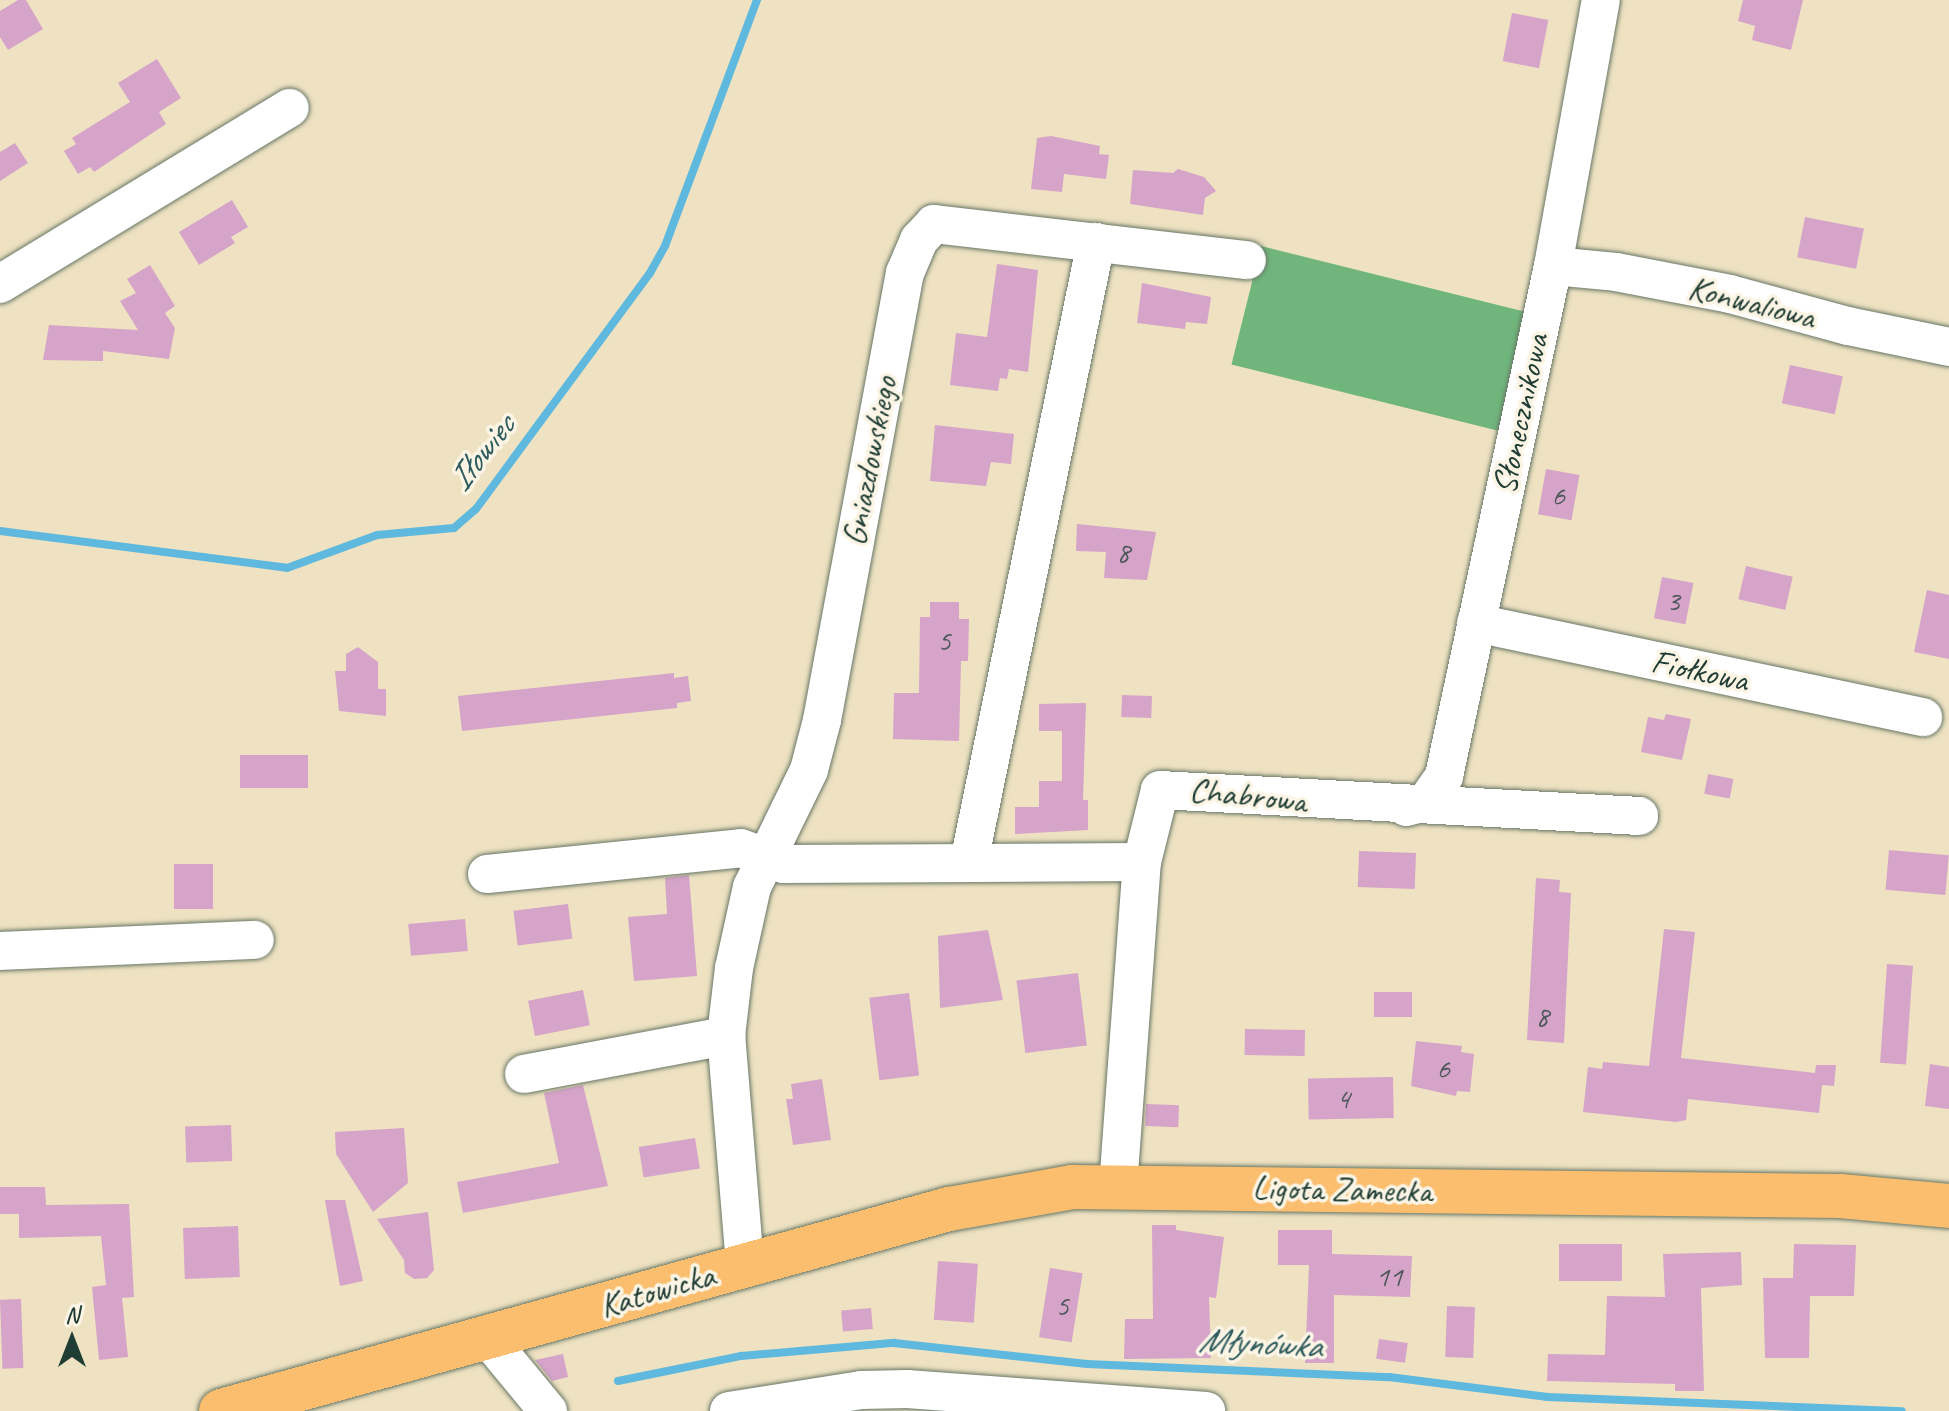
<!DOCTYPE html>
<html>
<head>
<meta charset="utf-8">
<style>
  body { margin:0 }
  #map { position:relative; width:1949px; height:1411px; overflow:hidden; background:#eee2c2; font-family:Caveat,sans-serif }
  div>[style] { position:absolute }
  .forest>* { inset:0; background:#70b67c; transform-origin:0 0 }
  .stream>* { height:8px; margin:-4px; padding:0 4px; transform-origin:4px; border-radius:4px; background:#5fb8dd }
  .building>* { inset:0; background:#d5a4c8; transform-origin:0 0 }
  .roads { filter:drop-shadow(0 0 2px #677766) drop-shadow(0 0 2px #677766) }
  .minor>* { height:38px; margin:-19px; padding:0 19px; transform-origin:19px; border-radius:19px; background:#fff }
  .major>* { height:44px; margin:-22px; padding:0 22px; transform-origin:22px; border-radius:22px; background:#fbbe6e }
  span { translate:-50% -50%; white-space:nowrap; text-align:center; line-height:1.15; -webkit-text-stroke:7px #fcf5e5; paint-order:stroke }
  .number-label { font-size:30px; color:#4c5759 }
  .number-label span { -webkit-text-stroke-width:0 }
  .street-label { font-size:34px; color:#1f3d34 }
  .water-label { font-size:36px; color:#2f5c5e; font-style:italic }
  .north { position:absolute; left:32px; top:1299px; width:80px; height:80px; -webkit-text-stroke:6px #fcf5e5; paint-order:stroke; rotate:0deg; font-size:22px; font-weight:700; line-height:32px; text-align:center; color:#1f3d34 }
  .north::after { content:''; display:block; margin:auto; width:28px; height:36px; background:#1f3d34; clip-path:polygon(50% 0,100% 100%,50% 72%,0 100%) }
</style>
</head>
<body>
<div id="map">
  <div class="forest">
    <div style="left:1261px;top:246px;width:282px;height:122px;rotate:14deg"></div>
  </div>
  <div class="stream">
    <div style="left:0;top:531px;width:289px;rotate:7.3deg"></div>
    <div style="left:287px;top:568px;width:96px;rotate:-20.1deg"></div>
    <div style="left:377px;top:535px;width:77px;rotate:-5.2deg"></div>
    <div style="left:454px;top:528px;width:29px;rotate:-41deg"></div>
    <div style="left:476px;top:509px;width:293px;rotate:-53.6deg"></div>
    <div style="left:650px;top:273px;width:31px;rotate:-61deg"></div>
    <div style="left:665px;top:246px;width:263px;rotate:-69.5deg"></div>
    <div style="left:618px;top:1381px;width:126px;rotate:-11.5deg"></div>
    <div style="left:741px;top:1356px;width:154px;rotate:-4.9deg"></div>
    <div style="left:894px;top:1343px;width:194px;rotate:6.2deg"></div>
    <div style="left:1087px;top:1364px;width:302px;rotate:2.5deg"></div>
    <div style="left:1389px;top:1377px;width:160px;rotate:7.2deg"></div>
    <div style="left:1548px;top:1397px;width:354px;rotate:2.3deg"></div>
  </div>
  <div class="building">
    <div style="clip-path:polygon(18px 0,26px 0,43px 29px,8px 50px,0 37px,0 11px)"></div>
    <div style="clip-path:polygon(1743px 0,1803px 0,1791px 50px,1752px 40px,1755px 26px,1738px 21px)"></div>
    <div style="left:1512px;top:13px;width:37px;height:49px;rotate:11deg"></div>
    <div style="clip-path:polygon(157px 59px,181px 98px,159px 112px,166px 124px,94px 172px,90px 167px,78px 174px,64px 151px,76px 144px,72px 138px,130px 102px,118px 83px)"></div>
    <div style="clip-path:polygon(1051px 136px,1100px 146px,1099px 154px,1109px 155px,1106px 179px,1064px 174px,1062px 192px,1031px 189px,1037px 138px)"></div>
    <div style="clip-path:polygon(15px 143px,28px 163px,0 181px,0 152px)"></div>
    <div style="clip-path:polygon(1178px 169px,1204px 177px,1216px 191px,1205px 198px,1203px 215px,1130px 204px,1133px 170px,1173px 173px)"></div>
    <div style="clip-path:polygon(232px 200px,248px 227px,231px 237px,235px 243px,199px 265px,179px 232px)"></div>
    <div style="left:1805px;top:217px;width:60px;height:41px;rotate:11deg"></div>
    <div style="clip-path:polygon(997px 264px,1038px 270px,1028px 372px,1009px 369px,1007px 379px,1000px 378px,998px 391px,950px 385px,956px 333px,987px 337px)"></div>
    <div style="clip-path:polygon(150px 265px,175px 306px,165px 313px,175px 328px,169px 359px,103px 351px,103px 361px,43px 360px,49px 325px,138px 330px,120px 301px,136px 293px,127px 279px)"></div>
    <div style="clip-path:polygon(1142px 283px,1211px 297px,1207px 324px,1186px 322px,1185px 329px,1137px 323px)"></div>
    <div style="left:1790px;top:365px;width:54px;height:39px;rotate:12deg"></div>
    <div style="clip-path:polygon(935px 425px,1014px 434px,1011px 464px,991px 462px,986px 486px,930px 481px)"></div>
    <div style="left:1546px;top:469px;width:34px;height:46px;rotate:10deg"></div>
    <div style="clip-path:polygon(1077px 524px,1156px 532px,1147px 580px,1104px 578px,1106px 552px,1076px 551px)"></div>
    <div style="left:1746px;top:566px;width:48px;height:34px;rotate:13deg"></div>
    <div style="left:1662px;top:577px;width:32px;height:42px;rotate:11deg"></div>
    <div style="clip-path:polygon(1927px 590px,1949px 595px,1949px 659px,1914px 652px)"></div>
    <div style="clip-path:polygon(930px 602px,959px 602px,959px 619px,969px 619px,968px 661px,961px 661px,959px 741px,893px 739px,894px 693px,919px 693px,920px 617px,930px 617px)"></div>
    <div style="clip-path:polygon(358px 647px,378px 662px,378px 689px,386px 689px,386px 716px,339px 711px,335px 671px,346px 671px,346px 654px)"></div>
    <div style="clip-path:polygon(674px 673px,674px 678px,688px 676px,691px 701px,677px 703px,677px 708px,462px 731px,458px 696px)"></div>
    <div style="left:1122px;top:695px;width:30px;height:22px;rotate:2deg"></div>
    <div style="clip-path:polygon(1086px 703px,1083px 800px,1088px 800px,1088px 830px,1015px 834px,1015px 807px,1039px 807px,1039px 781px,1062px 781px,1062px 731px,1039px 731px,1039px 704px)"></div>
    <div style="clip-path:polygon(1666px 714px,1691px 719px,1682px 760px,1641px 752px,1648px 717px,1664px 720px)"></div>
    <div style="left:240px;top:755px;width:68px;height:33px"></div>
    <div style="left:1708px;top:774px;width:26px;height:20px;rotate:11deg"></div>
    <div style="left:1889px;top:850px;width:60px;height:40px;rotate:5deg"></div>
    <div style="left:1359px;top:851px;width:57px;height:36px;rotate:2deg"></div>
    <div style="left:174px;top:864px;width:39px;height:45px"></div>
    <div style="clip-path:polygon(689px 875px,697px 976px,634px 981px,628px 917px,667px 914px,665px 878px)"></div>
    <div style="clip-path:polygon(1536px 878px,1560px 880px,1559px 892px,1571px 893px,1564px 1043px,1527px 1040px)"></div>
    <div style="left:568px;top:904px;width:35px;height:55px;rotate:83deg"></div>
    <div style="left:465px;top:919px;width:32px;height:57px;rotate:85deg"></div>
    <div style="clip-path:polygon(1664px 929px,1695px 932px,1681px 1058px,1815px 1073px,1816px 1065px,1836px 1065px,1834px 1086px,1822px 1085px,1819px 1113px,1688px 1099px,1686px 1120px,1676px 1122px,1583px 1112px,1588px 1067px,1602px 1069px,1603px 1062px,1649px 1066px)"></div>
    <div style="clip-path:polygon(988px 930px,1003px 1000px,940px 1008px,938px 936px)"></div>
    <div style="left:1887px;top:964px;width:26px;height:99px;rotate:4deg"></div>
    <div style="left:1078px;top:973px;width:73px;height:62px;rotate:83deg"></div>
    <div style="left:583px;top:990px;width:36px;height:56px;rotate:79deg"></div>
    <div style="left:1374px;top:992px;width:38px;height:25px"></div>
    <div style="left:909px;top:993px;width:83px;height:40px;rotate:83deg"></div>
    <div style="left:1245px;top:1029px;width:60px;height:26px;rotate:1deg"></div>
    <div style="clip-path:polygon(1416px 1041px,1462px 1046px,1461px 1052px,1474px 1054px,1470px 1092px,1457px 1091px,1456px 1096px,1411px 1086px)"></div>
    <div style="clip-path:polygon(1930px 1064px,1949px 1067px,1949px 1109px,1925px 1106px)"></div>
    <div style="left:1393px;top:1077px;width:41px;height:85px;rotate:89deg"></div>
    <div style="clip-path:polygon(822px 1079px,831px 1140px,793px 1145px,786px 1099px,793px 1099px,791px 1084px)"></div>
    <div style="clip-path:polygon(583px 1085px,608px 1186px,463px 1213px,457px 1182px,559px 1163px,544px 1093px)"></div>
    <div style="left:1146px;top:1104px;width:33px;height:22px;rotate:2deg"></div>
    <div style="left:231px;top:1125px;width:36px;height:46px;rotate:88deg"></div>
    <div style="clip-path:polygon(404px 1128px,408px 1183px,373px 1212px,336px 1154px,335px 1132px)"></div>
    <div style="left:695px;top:1138px;width:31px;height:57px;rotate:81deg"></div>
    <div style="clip-path:polygon(0 1187px,45px 1187px,46px 1205px,129px 1204px,134px 1297px,122px 1298px,128px 1357px,99px 1360px,92px 1287px,106px 1285px,101px 1236px,19px 1238px,19px 1214px,0 1214px)"></div>
    <div style="clip-path:polygon(325px 1200px,345px 1200px,363px 1281px,340px 1286px)"></div>
    <div style="clip-path:polygon(428px 1212px,434px 1270px,427px 1278px,414px 1279px,405px 1273px,404px 1260px,377px 1219px)"></div>
    <div style="clip-path:polygon(1152px 1225px,1176px 1225px,1176px 1230px,1224px 1237px,1216px 1298px,1209px 1297px,1211px 1358px,1124px 1359px,1125px 1319px,1153px 1319px)"></div>
    <div style="left:238px;top:1226px;width:51px;height:55px;rotate:88deg"></div>
    <div style="clip-path:polygon(1278px 1230px,1332px 1230px,1332px 1254px,1412px 1256px,1410px 1297px,1334px 1295px,1334px 1363px,1305px 1363px,1309px 1265px,1278px 1265px)"></div>
    <div style="left:1559px;top:1244px;width:63px;height:37px"></div>
    <div style="clip-path:polygon(1794px 1244px,1856px 1245px,1854px 1296px,1810px 1296px,1809px 1358px,1765px 1358px,1763px 1278px,1793px 1278px)"></div>
    <div style="clip-path:polygon(1741px 1252px,1742px 1285px,1701px 1288px,1704px 1391px,1675px 1391px,1675px 1384px,1547px 1381px,1548px 1354px,1605px 1355px,1607px 1296px,1665px 1297px,1663px 1254px)"></div>
    <div style="left:938px;top:1261px;width:40px;height:59px;rotate:4deg"></div>
    <div style="left:1050px;top:1268px;width:33px;height:70px;rotate:9deg"></div>
    <div style="left:21px;top:1299px;width:69px;height:21px;rotate:88deg"></div>
    <div style="left:1447px;top:1306px;width:28px;height:51px;rotate:2deg"></div>
    <div style="left:871px;top:1308px;width:21px;height:30px;rotate:85deg"></div>
    <div style="left:1379px;top:1339px;width:29px;height:20px;rotate:8deg"></div>
    <div style="clip-path:polygon(563px 1354px,568px 1377px,552px 1381px,535px 1360px)"></div>
  </div>
  <div class="roads">
    <div class="minor">
      <div style="left:1553px;top:266px;width:63px;rotate:5.4deg"></div>
      <div style="left:1616px;top:272px;width:116px;rotate:10.9deg"></div>
      <div style="left:1730px;top:294px;width:122px;rotate:15.2deg"></div>
      <div style="left:1848px;top:326px;width:103px;rotate:11.7deg"></div>
      <div style="left:0;top:284px;width:339px;rotate:-31.3deg"></div>
      <div style="left:1476px;top:623px;width:457px;rotate:11.9deg"></div>
      <div style="left:1406px;top:807px;width:21px;rotate:-14deg"></div>
      <div style="left:1426px;top:802px;width:32px;rotate:-55deg"></div>
      <div style="left:1444px;top:776px;width:522px;rotate:-77.94deg"></div>
      <div style="left:1553px;top:266px;width:270px;rotate:-79.8deg"></div>
      <div style="left:969px;top:862px;width:633px;rotate:-78.42deg"></div>
      <div style="left:487px;top:874px;width:255px;rotate:-5.8deg"></div>
      <div style="left:741px;top:848px;width:45px;rotate:20.9deg"></div>
      <div style="left:783px;top:864px;width:359px;rotate:-0.3deg"></div>
      <div style="left:0;top:951px;width:255px;rotate:-2.5deg"></div>
      <div style="left:524px;top:1074px;width:206px;rotate:-10.7deg"></div>
      <div style="left:1118px;top:1187px;width:326px;rotate:-85.8deg"></div>
      <div style="left:1142px;top:862px;width:74px;rotate:-76deg"></div>
      <div style="left:1160px;top:790px;width:480px;rotate:3.1deg"></div>
      <div style="left:745px;top:1265px;width:230px;rotate:-94.7deg"></div>
      <div style="left:726px;top:1036px;width:68px;rotate:-83.3deg"></div>
      <div style="left:734px;top:968px;width:83px;rotate:-77.5deg"></div>
      <div style="left:752px;top:887px;width:130px;rotate:-64deg"></div>
      <div style="left:809px;top:770px;width:52px;rotate:-75.4deg"></div>
      <div style="left:822px;top:720px;width:455px;rotate:-79.5deg"></div>
      <div style="left:905px;top:273px;width:36px;rotate:-67deg"></div>
      <div style="left:919px;top:240px;width:22px;rotate:-47deg"></div>
      <div style="left:934px;top:224px;width:315px;rotate:6.6deg"></div>
      <div style="left:487px;top:1337px;width:96px;rotate:50.5deg"></div>
      <div style="left:729px;top:1411px;width:134px;rotate:-9deg"></div>
      <div style="left:861px;top:1390px;width:46px;rotate:-1.2deg"></div>
      <div style="left:907px;top:1389px;width:300px;rotate:4.2deg"></div>
    </div>
    <div class="major">
      <div style="left:221px;top:1411px;width:756px;rotate:-15.51deg"></div>
      <div style="left:949px;top:1209px;width:125px;rotate:-10.1deg"></div>
      <div style="left:1072px;top:1187px;width:768px;rotate:0.67deg"></div>
      <div style="left:1840px;top:1196px;width:109px;rotate:5.2deg"></div>
    </div>
  </div>
  <div class="number-label">
    <span style="left:1558px;top:495px">6</span>
    <span style="left:1123px;top:552px">8</span>
    <span style="left:1673px;top:600px">3</span>
    <span style="left:944px;top:640px">5</span>
    <span style="left:1542px;top:1016px">8</span>
    <span style="left:1443px;top:1068px">6</span>
    <span style="left:1343px;top:1098px">4</span>
    <span style="left:1389px;top:1276px">11</span>
    <span style="left:1062px;top:1305px">5</span>
  </div>
  <div class="street-label">
    <span style="left:1752px;top:302px;rotate:14deg">Konwaliowa</span>
    <span style="left:1520px;top:414px;rotate:-78deg">Słonecznikowa</span>
    <span style="left:869px;top:461px;rotate:-79deg">Gniazdowskiego</span>
    <span style="left:1700px;top:670px;rotate:12deg">Fiołkowa</span>
    <span style="left:1248px;top:795px;rotate:6deg">Chabrowa</span>
    <span style="left:1342px;top:1189px;rotate:1deg">Ligota Zamecka</span>
    <span style="left:657px;top:1290px;rotate:-16deg">Katowicka</span>
  </div>
  <div class="water-label">
    <span style="left:481px;top:453px;rotate:-52deg">Iłowiec</span>
    <span style="left:1260px;top:1343px;rotate:3deg">Młynówka</span>
  </div>
  <div class="north">N</div>
</div>
</body>
</html>
